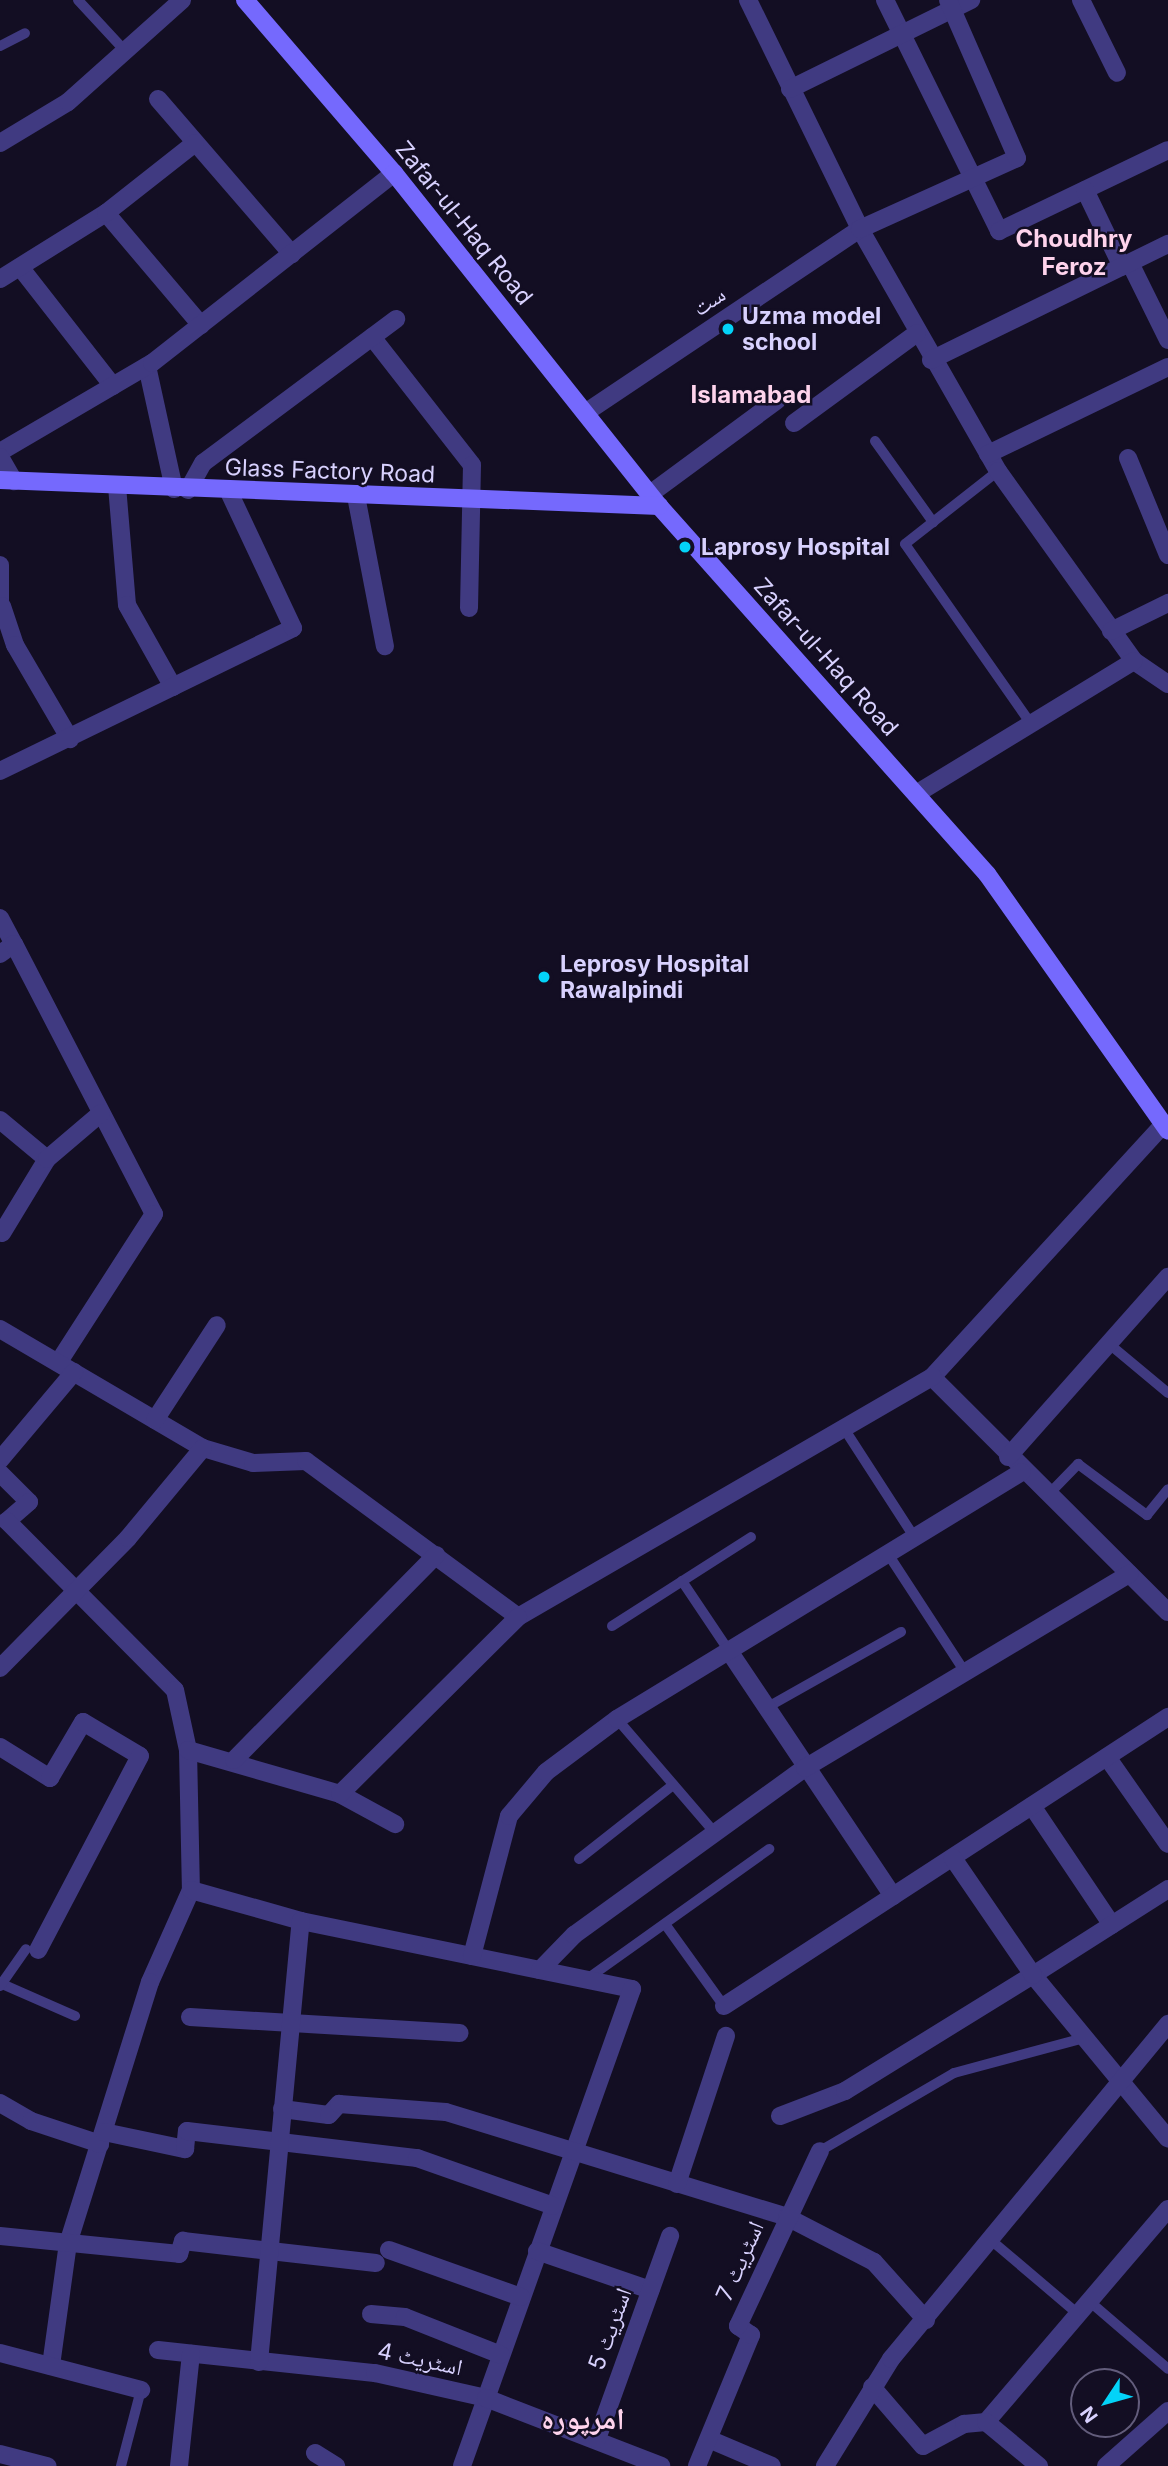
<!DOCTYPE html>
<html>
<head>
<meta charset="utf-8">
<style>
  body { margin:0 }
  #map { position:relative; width:1168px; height:2466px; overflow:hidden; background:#130e23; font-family:Inter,"Noto Naskh Arabic",sans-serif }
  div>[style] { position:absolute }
  .lane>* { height:10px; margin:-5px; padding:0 5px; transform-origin:5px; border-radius:5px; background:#403a81 }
  .street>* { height:18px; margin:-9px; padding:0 9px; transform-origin:9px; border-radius:9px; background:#403a81 }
  .secondary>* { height:18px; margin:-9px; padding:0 9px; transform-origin:9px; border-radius:9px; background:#7569fd }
  .dots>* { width:19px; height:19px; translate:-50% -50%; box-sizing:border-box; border:4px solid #130e23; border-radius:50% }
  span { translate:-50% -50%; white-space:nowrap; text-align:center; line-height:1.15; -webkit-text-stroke:5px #130e23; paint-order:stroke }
  .street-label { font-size:23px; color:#d8d1fe }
  .poi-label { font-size:23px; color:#d8d1fe; font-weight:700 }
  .left { translate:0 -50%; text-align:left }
  .neighbourhood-label { font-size:24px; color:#fed3ec; font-weight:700 }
  .district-label { font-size:30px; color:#fed3ec; font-weight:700 }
  .north { position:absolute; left:1070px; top:2368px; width:70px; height:70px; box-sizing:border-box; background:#130e23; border:2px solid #625c7b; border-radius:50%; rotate:234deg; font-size:19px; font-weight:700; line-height:28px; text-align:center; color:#d8d1fe }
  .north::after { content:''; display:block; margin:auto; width:24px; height:32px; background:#03d3f8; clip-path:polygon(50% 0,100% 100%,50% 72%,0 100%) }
</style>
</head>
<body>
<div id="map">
  <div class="lane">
    <div style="left:78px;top:0;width:69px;rotate:47.3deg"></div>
    <div style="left:0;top:46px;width:28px;rotate:-27deg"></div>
    <div style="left:875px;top:441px;width:100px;rotate:54.4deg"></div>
    <div style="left:998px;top:471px;width:118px;rotate:141.9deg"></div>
    <div style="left:905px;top:544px;width:220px;rotate:55deg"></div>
    <div style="left:1108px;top:1343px;width:78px;rotate:39.8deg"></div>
    <div style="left:845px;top:1430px;width:129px;rotate:57.1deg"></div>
    <div style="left:1047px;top:1496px;width:45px;rotate:-45.9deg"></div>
    <div style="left:1078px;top:1464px;width:86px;rotate:36.5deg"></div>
    <div style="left:1147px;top:1515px;width:33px;rotate:-51deg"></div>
    <div style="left:888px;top:1554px;width:141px;rotate:56.9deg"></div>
    <div style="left:682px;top:1581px;width:84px;rotate:56.1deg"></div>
    <div style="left:612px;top:1626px;width:165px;rotate:-32.6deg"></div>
    <div style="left:766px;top:1708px;width:155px;rotate:-29.4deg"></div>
    <div style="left:617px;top:1719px;width:150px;rotate:49.3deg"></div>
    <div style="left:579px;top:1859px;width:120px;rotate:-38.2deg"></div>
    <div style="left:665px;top:1924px;width:101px;rotate:54.3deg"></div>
    <div style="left:587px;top:1979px;width:224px;rotate:-35.5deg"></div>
    <div style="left:0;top:1983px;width:82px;rotate:23.7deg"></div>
    <div style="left:0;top:1986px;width:45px;rotate:-54.9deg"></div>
    <div style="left:820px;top:2151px;width:155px;rotate:-30.2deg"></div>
    <div style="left:954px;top:2073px;width:138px;rotate:-15.1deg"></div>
    <div style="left:992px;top:2241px;width:113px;rotate:40.3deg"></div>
    <div style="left:1089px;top:2301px;width:104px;rotate:40.7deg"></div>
    <div style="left:121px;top:2466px;width:79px;rotate:-75.3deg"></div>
  </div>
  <div class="street">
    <div style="left:748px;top:0;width:255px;rotate:63.9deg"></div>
    <div style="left:860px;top:229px;width:279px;rotate:60.3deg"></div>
    <div style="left:998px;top:471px;width:234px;rotate:54.4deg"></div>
    <div style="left:1134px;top:661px;width:41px;rotate:34.1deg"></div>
    <div style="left:885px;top:0;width:258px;rotate:63.7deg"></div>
    <div style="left:999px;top:231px;width:187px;rotate:-25.6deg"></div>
    <div style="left:1081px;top:0;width:81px;rotate:63.7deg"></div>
    <div style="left:790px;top:89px;width:202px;rotate:-26.2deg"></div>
    <div style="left:158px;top:99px;width:205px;rotate:49.2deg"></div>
    <div style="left:0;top:143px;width:79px;rotate:-31.1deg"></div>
    <div style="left:68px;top:102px;width:153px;rotate:-41.8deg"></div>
    <div style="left:1085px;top:190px;width:85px;rotate:64.3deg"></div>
    <div style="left:106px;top:213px;width:147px;rotate:49.7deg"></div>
    <div style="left:1130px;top:263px;width:86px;rotate:63.7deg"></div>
    <div style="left:20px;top:267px;width:151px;rotate:52deg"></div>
    <div style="left:0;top:279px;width:125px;rotate:-31.9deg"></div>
    <div style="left:106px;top:213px;width:113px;rotate:-38.2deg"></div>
    <div style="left:372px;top:337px;width:162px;rotate:52deg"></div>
    <div style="left:472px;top:465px;width:143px;rotate:91.2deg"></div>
    <div style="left:931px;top:360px;width:264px;rotate:-26.1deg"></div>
    <div style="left:147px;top:366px;width:126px;rotate:77.6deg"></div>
    <div style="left:585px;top:413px;width:331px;rotate:-33.8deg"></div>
    <div style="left:860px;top:229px;width:172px;rotate:-24.3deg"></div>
    <div style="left:1017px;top:158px;width:172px;rotate:-113.6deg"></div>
    <div style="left:794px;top:423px;width:152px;rotate:-36.2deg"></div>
    <div style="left:0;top:452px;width:176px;rotate:-30.4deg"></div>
    <div style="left:152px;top:363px;width:308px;rotate:-38.1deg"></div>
    <div style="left:988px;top:454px;width:200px;rotate:-25.8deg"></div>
    <div style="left:0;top:457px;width:28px;rotate:60deg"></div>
    <div style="left:1128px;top:458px;width:105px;rotate:67.6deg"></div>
    <div style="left:117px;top:486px;width:119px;rotate:85.2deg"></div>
    <div style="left:127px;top:605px;width:94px;rotate:60.7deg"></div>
    <div style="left:188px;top:490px;width:31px;rotate:-61deg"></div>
    <div style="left:203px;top:463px;width:241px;rotate:-36.7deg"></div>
    <div style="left:650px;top:494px;width:157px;rotate:-36.4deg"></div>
    <div style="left:356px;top:496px;width:153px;rotate:79.1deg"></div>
    <div style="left:0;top:565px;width:41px;rotate:90deg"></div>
    <div style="left:2px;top:606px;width:41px;rotate:71.6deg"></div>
    <div style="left:15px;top:645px;width:109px;rotate:59.7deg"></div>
    <div style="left:1111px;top:631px;width:64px;rotate:-26.2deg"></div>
    <div style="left:0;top:771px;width:326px;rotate:-26deg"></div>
    <div style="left:293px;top:628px;width:150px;rotate:-115.2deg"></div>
    <div style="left:916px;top:794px;width:255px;rotate:-31.4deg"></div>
    <div style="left:0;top:918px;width:30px;rotate:62deg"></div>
    <div style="left:0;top:954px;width:17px;rotate:-36deg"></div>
    <div style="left:14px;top:944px;width:304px;rotate:62.6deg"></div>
    <div style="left:154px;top:1214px;width:177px;rotate:122.8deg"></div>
    <div style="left:0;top:1120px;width:61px;rotate:39.7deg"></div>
    <div style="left:1163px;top:1125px;width:342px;rotate:132.5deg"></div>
    <div style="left:932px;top:1377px;width:333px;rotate:44.9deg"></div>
    <div style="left:2px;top:1233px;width:87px;rotate:-58.7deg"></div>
    <div style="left:47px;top:1159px;width:71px;rotate:-40.4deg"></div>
    <div style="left:0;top:1329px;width:235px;rotate:30.4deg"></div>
    <div style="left:203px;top:1448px;width:52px;rotate:16.7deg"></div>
    <div style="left:253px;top:1463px;width:53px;rotate:-2.2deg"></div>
    <div style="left:306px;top:1461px;width:263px;rotate:36.3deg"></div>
    <div style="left:518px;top:1617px;width:479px;rotate:-30.1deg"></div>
    <div style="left:155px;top:1420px;width:113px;rotate:-56.9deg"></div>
    <div style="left:1008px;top:1457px;width:241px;rotate:-48.4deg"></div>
    <div style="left:0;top:1460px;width:115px;rotate:-49.9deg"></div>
    <div style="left:0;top:1473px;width:41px;rotate:45deg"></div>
    <div style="left:29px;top:1502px;width:29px;rotate:139deg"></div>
    <div style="left:7px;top:1521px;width:238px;rotate:45.2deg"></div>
    <div style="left:175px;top:1690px;width:61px;rotate:77.8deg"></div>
    <div style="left:188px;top:1750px;width:140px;rotate:88.8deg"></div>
    <div style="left:191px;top:1890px;width:101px;rotate:114deg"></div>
    <div style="left:150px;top:1982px;width:274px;rotate:107.4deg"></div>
    <div style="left:68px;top:2243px;width:124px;rotate:97.9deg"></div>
    <div style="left:729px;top:1651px;width:295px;rotate:56.2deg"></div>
    <div style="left:0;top:1668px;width:182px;rotate:-45.4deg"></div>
    <div style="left:128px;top:1538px;width:117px;rotate:-50.2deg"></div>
    <div style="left:0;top:1747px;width:59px;rotate:31.8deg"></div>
    <div style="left:50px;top:1778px;width:65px;rotate:-59.5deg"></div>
    <div style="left:83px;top:1722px;width:66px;rotate:30.8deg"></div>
    <div style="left:140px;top:1756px;width:219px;rotate:117.7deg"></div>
    <div style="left:188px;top:1750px;width:158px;rotate:16.1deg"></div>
    <div style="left:340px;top:1794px;width:63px;rotate:28.6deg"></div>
    <div style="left:1107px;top:1757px;width:106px;rotate:55deg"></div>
    <div style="left:234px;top:1760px;width:288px;rotate:-45.4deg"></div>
    <div style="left:340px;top:1794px;width:251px;rotate:-44.8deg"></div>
    <div style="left:1032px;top:1806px;width:143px;rotate:56.1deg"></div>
    <div style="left:1168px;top:1889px;width:160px;rotate:147.5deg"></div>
    <div style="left:1033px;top:1975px;width:212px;rotate:50.5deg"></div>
    <div style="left:191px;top:1890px;width:114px;rotate:15.7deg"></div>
    <div style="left:301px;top:1921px;width:338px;rotate:11.6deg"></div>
    <div style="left:632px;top:1989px;width:506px;rotate:109.62deg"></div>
    <div style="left:472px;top:1956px;width:145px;rotate:-75.2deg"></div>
    <div style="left:509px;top:1816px;width:57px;rotate:-49.9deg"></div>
    <div style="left:546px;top:1772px;width:89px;rotate:-36.7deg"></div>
    <div style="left:617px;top:1719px;width:474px;rotate:-31.4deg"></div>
    <div style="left:540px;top:1970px;width:49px;rotate:-45.8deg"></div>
    <div style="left:574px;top:1935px;width:285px;rotate:-35.9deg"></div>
    <div style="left:805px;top:1768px;width:378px;rotate:-30.9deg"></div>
    <div style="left:724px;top:2006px;width:530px;rotate:-33.06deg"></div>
    <div style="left:190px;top:2017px;width:270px;rotate:3.4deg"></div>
    <div style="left:0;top:2103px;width:36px;rotate:30deg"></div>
    <div style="left:31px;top:2121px;width:73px;rotate:18.4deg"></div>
    <div style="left:282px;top:2109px;width:47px;rotate:7.3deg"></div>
    <div style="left:329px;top:2115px;width:15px;rotate:-48deg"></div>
    <div style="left:339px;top:2104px;width:107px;rotate:4.3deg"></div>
    <div style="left:446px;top:2112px;width:357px;rotate:17.1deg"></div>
    <div style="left:787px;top:2217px;width:98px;rotate:27.3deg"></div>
    <div style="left:874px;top:2262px;width:78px;rotate:48.1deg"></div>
    <div style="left:780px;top:2116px;width:70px;rotate:-21deg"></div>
    <div style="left:845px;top:2091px;width:221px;rotate:-31.7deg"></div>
    <div style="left:1033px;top:1975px;width:142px;rotate:-124.4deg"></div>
    <div style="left:104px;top:2132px;width:83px;rotate:11.9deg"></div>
    <div style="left:185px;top:2149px;width:18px;rotate:-84deg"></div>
    <div style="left:187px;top:2131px;width:232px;rotate:6.7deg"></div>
    <div style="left:417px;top:2158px;width:144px;rotate:19.4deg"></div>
    <div style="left:677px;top:2184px;width:156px;rotate:-71.7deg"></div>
    <div style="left:0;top:2236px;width:180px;rotate:5.7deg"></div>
    <div style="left:179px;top:2254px;width:14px;rotate:-73deg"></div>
    <div style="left:183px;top:2241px;width:194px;rotate:6.5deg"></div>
    <div style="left:389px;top:2250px;width:140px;rotate:19.6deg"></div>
    <div style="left:537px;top:2251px;width:120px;rotate:19deg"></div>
    <div style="left:371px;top:2314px;width:34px;rotate:5deg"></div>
    <div style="left:405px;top:2317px;width:103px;rotate:21.6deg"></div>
    <div style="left:158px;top:2350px;width:218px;rotate:6.1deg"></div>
    <div style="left:375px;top:2373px;width:114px;rotate:12.7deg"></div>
    <div style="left:486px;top:2398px;width:188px;rotate:21.2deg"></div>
    <div style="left:0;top:2353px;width:146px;rotate:14.7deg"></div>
    <div style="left:259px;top:2362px;width:443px;rotate:-84.6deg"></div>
    <div style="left:872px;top:2387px;width:78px;rotate:49.2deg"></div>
    <div style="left:923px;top:2446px;width:47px;rotate:-28.2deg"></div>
    <div style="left:964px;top:2424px;width:22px;rotate:-5deg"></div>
    <div style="left:986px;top:2422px;width:280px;rotate:-49.5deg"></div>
    <div style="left:986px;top:2422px;width:69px;rotate:39.7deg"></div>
    <div style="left:597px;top:2439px;width:216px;rotate:-70.2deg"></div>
    <div style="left:711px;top:2440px;width:66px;rotate:23.1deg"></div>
    <div style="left:315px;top:2453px;width:25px;rotate:32deg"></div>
    <div style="left:0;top:2454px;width:49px;rotate:14.3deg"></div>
    <div style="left:179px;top:2466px;width:113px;rotate:-83.9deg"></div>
    <div style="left:697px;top:2466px;width:142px;rotate:-67.6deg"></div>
    <div style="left:751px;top:2335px;width:16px;rotate:-145deg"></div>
    <div style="left:738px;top:2326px;width:193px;rotate:-64.9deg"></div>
    <div style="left:825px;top:2466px;width:126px;rotate:-58.3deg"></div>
    <div style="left:891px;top:2359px;width:435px;rotate:-50.4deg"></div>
    <div style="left:1106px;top:2466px;width:83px;rotate:-41.6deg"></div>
  </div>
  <div class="secondary">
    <div style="left:245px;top:0;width:228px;rotate:49.3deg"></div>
    <div style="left:394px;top:173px;width:426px;rotate:51.5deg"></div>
    <div style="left:659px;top:506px;width:493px;rotate:48.3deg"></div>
    <div style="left:987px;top:874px;width:314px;rotate:54.8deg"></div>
    <div style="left:0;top:480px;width:660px;rotate:2.26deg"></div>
  </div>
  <div class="dots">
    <div style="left:728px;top:329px;background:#03d3f8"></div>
    <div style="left:685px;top:547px;background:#03d3f8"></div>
    <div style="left:544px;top:977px;background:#03d3f8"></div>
  </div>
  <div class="street-label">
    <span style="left:464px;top:223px;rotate:51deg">Zafar-ul-Haq Road</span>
    <span style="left:709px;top:301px;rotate:-34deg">ست</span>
    <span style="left:330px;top:471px;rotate:2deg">Glass Factory Road</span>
    <span style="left:826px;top:657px;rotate:48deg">Zafar-ul-Haq Road</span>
    <span style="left:740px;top:2261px;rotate:-66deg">اسٹریٹ 7</span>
    <span style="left:610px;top:2329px;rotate:-70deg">اسٹریٹ 5</span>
    <span style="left:420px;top:2359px;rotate:12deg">اسٹریٹ 4</span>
  </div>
  <div class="poi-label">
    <span class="left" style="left:742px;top:329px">Uzma model<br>school</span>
    <span class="left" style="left:701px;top:547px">Laprosy Hospital</span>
    <span class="left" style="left:560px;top:977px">Leprosy Hospital<br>Rawalpindi</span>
  </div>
  <div class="neighbourhood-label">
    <span style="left:1074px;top:253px">Choudhry<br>Feroz</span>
    <span style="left:751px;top:395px">Islamabad</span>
  </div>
  <div class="district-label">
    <span style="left:583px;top:2418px">امرپورہ</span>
  </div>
  <div class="north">N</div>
</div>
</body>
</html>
